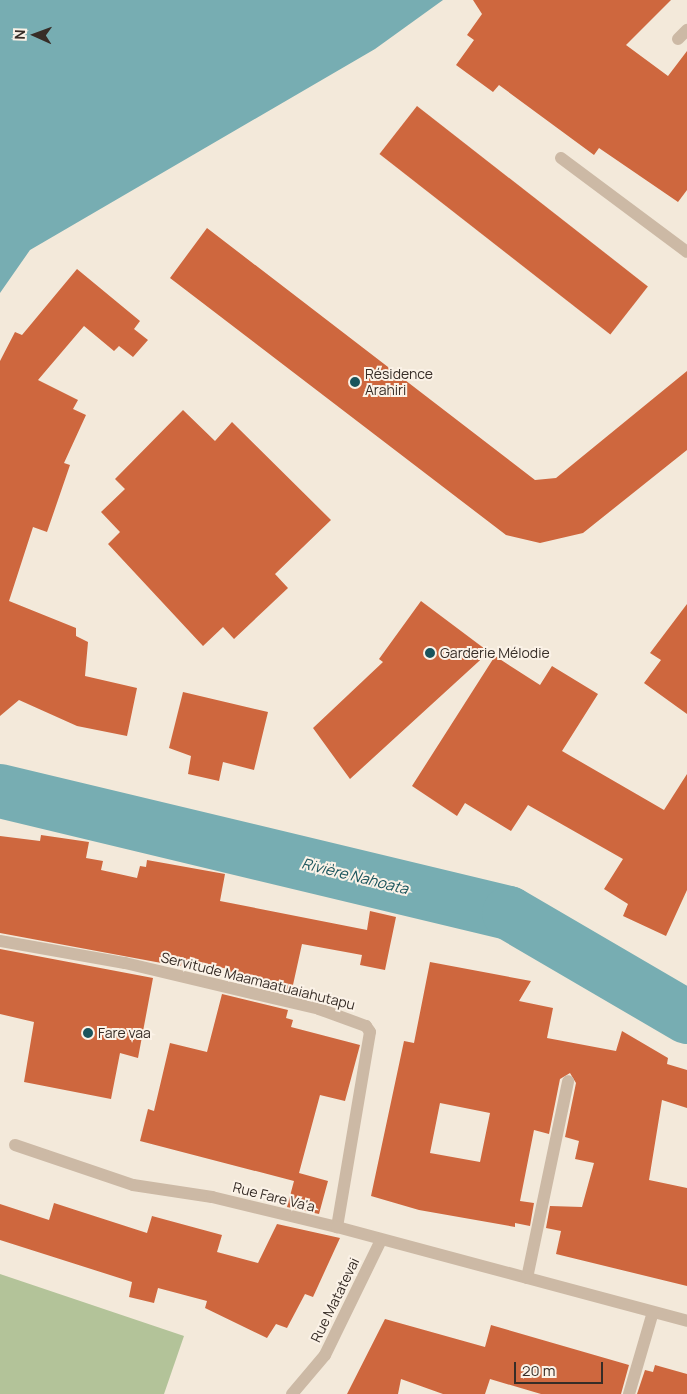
<!DOCTYPE html>
<html>
<head>
<meta charset="utf-8">
<style>
  body { margin:0 }
  #map { position:relative; width:687px; height:1394px; overflow:hidden; background:#f3e9da; font-family:Manrope,sans-serif }
  div>[style] { position:absolute }
  .green>* { inset:0; background:#b3c399 }
  .water>* { inset:0; background:#77adb2 }
  .river>* { height:54px; margin:-27px; padding:0 27px; transform-origin:27px; border-radius:27px; background:#77adb2 }
  .building>* { inset:0; background:#ce673e; transform-origin:0 0 }
  .minor>* { height:12px; margin:-6px; padding:0 6px; transform-origin:6px; border-radius:6px; background:#ccb9a5 }
  .dots>* { width:14px; height:14px; translate:-50% -50%; box-sizing:border-box; border:2px solid #fbf2e7; border-radius:50% }
  span { translate:-50% -50%; white-space:nowrap; text-align:center; line-height:1.15; -webkit-text-stroke:4px #fbf2e7; paint-order:stroke }
  .poi-label { font-size:14px; color:#372d27 }
  .left { translate:0 -50%; text-align:left }
  .street-label { font-size:14px; color:#372d27 }
  .water-label { font-size:15px; color:#1a545c; font-style:italic }
  .north { position:absolute; left:10px; top:10px; width:50px; height:50px; -webkit-text-stroke:4px #fbf2e7; paint-order:stroke; rotate:272deg; font-size:14px; font-weight:700; line-height:20px; text-align:center; color:#372d27 }
  .north::after { content:''; display:block; margin:auto; width:18px; height:22px; background:#372d27; clip-path:polygon(50% 0,100% 100%,50% 72%,0 100%) }
  .scale { position:absolute; left:514px; top:1362px; width:89px; height:22px; box-sizing:border-box; border:2px solid #372d27; border-top:0; padding-left:6px; font-size:15px; line-height:18px; white-space:nowrap; color:#372d27; -webkit-text-stroke:4px #fbf2e7; paint-order:stroke }
</style>
</head>
<body>
<div id="map">
  <div class="green">
    <div style="clip-path:polygon(0 1274px,184px 1336px,164px 1394px,0 1394px)"></div>
  </div>
  <div class="water">
    <div style="clip-path:polygon(0 0,443px 0,375px 49px,30px 250px,0 293px)"></div>
  </div>
  <div class="river">
    <div style="left:0;top:791px;width:523px;rotate:13.48deg"></div>
    <div style="left:509px;top:913px;width:206px;rotate:30.3deg"></div>
  </div>
  <div class="building">
    <div style="clip-path:polygon(473px 0,671px 0,626px 45px,668px 76px,687px 51px,687px 190px,678px 202px,599px 148px,594px 155px,499px 85px,493px 92px,456px 65px,474px 40px,467px 35px,482px 14px)"></div>
    <div style="left:417px;top:106px;width:293px;height:61px;rotate:38deg"></div>
    <div style="clip-path:polygon(207px 228px,535px 480px,556px 478px,687px 371px,687px 450px,583px 533px,540px 543px,506px 535px,170px 278px)"></div>
    <div style="clip-path:polygon(77px 269px,140px 321px,134px 329px,148px 340px,133px 357px,119px 346px,114px 351px,84px 326px,38px 380px,78px 400px,73px 409px,86px 415px,64px 463px,70px 465px,47px 532px,33px 527px,9px 601px,76px 628px,76px 636px,88px 642px,85px 676px,137px 688px,127px 736px,77px 726px,19px 700px,0 716px,0 361px,15px 332px,22px 335px)"></div>
    <div style="clip-path:polygon(183px 410px,215px 441px,232px 422px,331px 520px,275px 574px,288px 588px,234px 639px,223px 627px,203px 646px,108px 544px,120px 532px,101px 512px,125px 489px,115px 479px)"></div>
    <div style="clip-path:polygon(421px 601px,489px 652px,350px 779px,313px 728px,383px 662px,379px 659px)"></div>
    <div style="clip-path:polygon(687px 604px,687px 714px,644px 683px,661px 660px,650px 653px)"></div>
    <div style="clip-path:polygon(495px 656px,540px 685px,552px 666px,598px 694px,562px 751px,664px 810px,687px 774px,687px 890px,666px 936px,623px 916px,628px 904px,604px 889px,623px 859px,528px 805px,511px 831px,465px 803px,457px 816px,412px 786px)"></div>
    <div style="clip-path:polygon(183px 692px,268px 712px,254px 770px,223px 762px,219px 781px,188px 774px,191px 756px,169px 748px)"></div>
    <div style="clip-path:polygon(41px 835px,89px 842px,86px 858px,103px 861px,101px 870px,137px 878px,140px 866px,146px 867px,147px 860px,225px 874px,220px 901px,367px 930px,370px 911px,396px 917px,385px 970px,360px 965px,362px 955px,302px 944px,291px 994px,226px 978px,228px 969px,182px 959px,181px 966px,156px 962px,0 933px,0 836px,40px 841px)"></div>
    <div style="clip-path:polygon(0 949px,153px 978px,138px 1058px,120px 1053px,111px 1099px,24px 1082px,34px 1022px,0 1014px)"></div>
    <div style="clip-path:polygon(evenodd,430px 962px,531px 981px,519px 1001px,553px 1008px,547px 1038px,616px 1051px,622px 1031px,668px 1058px,667px 1064px,687px 1070px,687px 1108px,662px 1100px,649px 1180px,687px 1188px,687px 1286px,556px 1254px,561px 1231px,546px 1228px,550px 1206px,582px 1207px,594px 1163px,575px 1159px,579px 1141px,565px 1137px,576px 1083px,570px 1073px,560px 1079px,549px 1134px,534px 1130px,520px 1201px,534px 1203px,530px 1226px,515px 1223px,515px 1227px,419px 1210px,371px 1196px,404px 1041px,414px 1043px,430px 962px,440px 1103px,490px 1113px,480px 1162px,430px 1153px,440px 1103px)"></div>
    <div style="clip-path:polygon(222px 994px,288px 1010px,286px 1018px,293px 1020px,291px 1027px,360px 1045px,345px 1101px,320px 1095px,299px 1173px,328px 1181px,319px 1214px,287px 1207px,294px 1181px,140px 1141px,148px 1109px,154px 1111px,170px 1043px,207px 1052px)"></div>
    <div style="clip-path:polygon(54px 1203px,147px 1233px,152px 1216px,222px 1235px,217px 1252px,258px 1263px,277px 1224px,340px 1238px,313px 1297px,305px 1294px,287px 1328px,276px 1324px,267px 1338px,205px 1308px,207px 1301px,158px 1288px,154px 1303px,129px 1297px,132px 1282px,0 1240px,0 1204px,49px 1220px)"></div>
    <div style="clip-path:polygon(385px 1319px,485px 1347px,491px 1325px,629px 1365px,621px 1394px,541px 1394px,490px 1379px,485px 1394px,443px 1394px,401px 1379px,398px 1394px,347px 1394px)"></div>
    <div style="clip-path:polygon(655px 1365px,687px 1374px,687px 1394px,637px 1394px,645px 1370px,653px 1372px)"></div>
  </div>
  <div class="minor">
    <div style="left:678px;top:39px;width:13px;rotate:-45deg"></div>
    <div style="left:561px;top:158px;width:157px;rotate:36.7deg"></div>
    <div style="left:0;top:941px;width:127px;rotate:10deg"></div>
    <div style="left:125px;top:963px;width:199px;rotate:13.3deg"></div>
    <div style="left:319px;top:1009px;width:50px;rotate:19.9deg"></div>
    <div style="left:366px;top:1026px;width:7px;rotate:56deg"></div>
    <div style="left:370px;top:1032px;width:198px;rotate:99.6deg"></div>
    <div style="left:15px;top:1145px;width:125px;rotate:18.7deg"></div>
    <div style="left:133px;top:1185px;width:80px;rotate:8.6deg"></div>
    <div style="left:212px;top:1197px;width:129px;rotate:13.5deg"></div>
    <div style="left:337px;top:1227px;width:362px;rotate:15deg"></div>
    <div style="left:527px;top:1278px;width:201px;rotate:-78.2deg"></div>
    <div style="left:292px;top:1394px;width:51px;rotate:-49.8deg"></div>
    <div style="left:325px;top:1355px;width:128px;rotate:-64deg"></div>
    <div style="left:629px;top:1394px;width:85px;rotate:-73.7deg"></div>
  </div>
  <div class="dots">
    <div style="left:355px;top:382px;background:#1a545c"></div>
    <div style="left:430px;top:653px;background:#1a545c"></div>
    <div style="left:88px;top:1033px;background:#1a545c"></div>
  </div>
  <div class="poi-label">
    <span class="left" style="left:365px;top:382px">Résidence<br>Arahiri</span>
    <span class="left" style="left:440px;top:653px">Garderie Mélodie</span>
    <span class="left" style="left:98px;top:1033px">Fare vaa</span>
  </div>
  <div class="street-label">
    <span style="left:258px;top:981px;rotate:14deg">Servitude Maamaatuaiahutapu</span>
    <span style="left:274px;top:1197px;rotate:14deg">Rue Fare Va'a</span>
    <span style="left:335px;top:1300px;rotate:-64deg">Rue Matatevai</span>
  </div>
  <div class="water-label">
    <span style="left:355px;top:876px;rotate:14deg">Rivière Nahoata</span>
  </div>
  <div class="north">N</div>
  <div class="scale">20 m</div>
</div>
</body>
</html>
